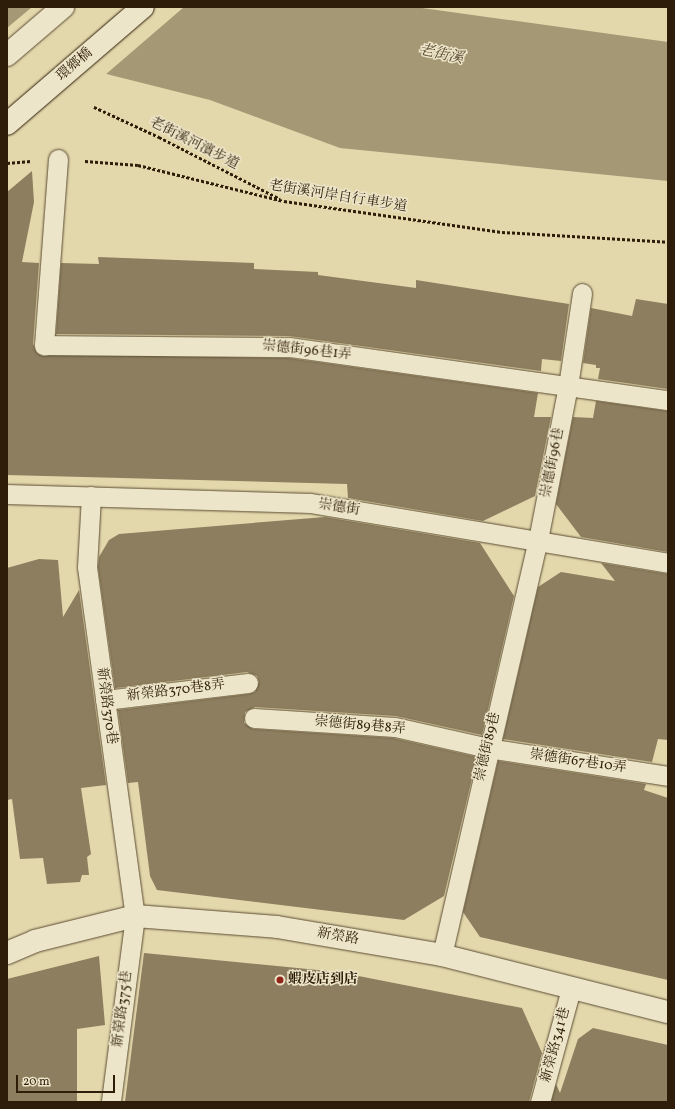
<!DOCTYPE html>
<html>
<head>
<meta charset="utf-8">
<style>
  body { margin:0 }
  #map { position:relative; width:675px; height:1109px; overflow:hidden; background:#e3d7ac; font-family:Vollkorn,"Noto Serif TC",serif }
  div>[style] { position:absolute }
  .water>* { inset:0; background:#a59875 }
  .pier>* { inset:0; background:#e3d7ac }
  .building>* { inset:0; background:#8c7e5e }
  .path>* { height:2.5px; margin-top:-1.25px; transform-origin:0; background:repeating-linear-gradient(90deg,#2e1e09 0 3px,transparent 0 5px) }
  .roads { filter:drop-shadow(0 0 1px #5b4c32) drop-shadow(0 0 1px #5b4c32) }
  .service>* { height:19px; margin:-9.5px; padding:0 9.5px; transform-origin:9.5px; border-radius:9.5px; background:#ede5c9 }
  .minor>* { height:22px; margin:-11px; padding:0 11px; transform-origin:11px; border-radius:11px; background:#ede5c9 }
  .secondary>* { height:22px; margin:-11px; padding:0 11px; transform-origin:11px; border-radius:11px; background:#ede5c9 }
  .bridges { filter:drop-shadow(0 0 1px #2e1e09) drop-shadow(0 0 1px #2e1e09) }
  .secondary-bridge>* { height:22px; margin:-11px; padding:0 11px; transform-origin:11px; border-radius:11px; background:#ede5c9 }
  .dots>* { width:11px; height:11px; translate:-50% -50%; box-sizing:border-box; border:2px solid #ede5c9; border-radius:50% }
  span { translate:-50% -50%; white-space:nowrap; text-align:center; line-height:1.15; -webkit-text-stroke:3px #ede5c9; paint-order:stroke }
  .street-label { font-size:14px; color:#2e1e09 }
  .poi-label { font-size:14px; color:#2e1e09; font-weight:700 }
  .left { translate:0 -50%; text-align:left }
  .water-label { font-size:15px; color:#58492f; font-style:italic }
  .frame { position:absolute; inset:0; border:8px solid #2e1e09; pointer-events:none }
  .scale { position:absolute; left:16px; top:1075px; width:99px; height:18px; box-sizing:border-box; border:2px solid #2e1e09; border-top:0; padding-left:5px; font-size:12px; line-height:14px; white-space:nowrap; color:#2e1e09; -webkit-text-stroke:3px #ede5c9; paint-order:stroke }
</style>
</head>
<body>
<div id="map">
  <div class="water">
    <div style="clip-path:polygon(7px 7px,415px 7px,668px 42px,668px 181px,340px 148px,210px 100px,7px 49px)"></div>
  </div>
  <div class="pier">
    <div style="clip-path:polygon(32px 7px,184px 7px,105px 75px,7px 51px,7px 28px)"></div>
  </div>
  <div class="building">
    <div style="clip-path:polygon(32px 171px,34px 202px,22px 262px,39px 263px,33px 344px,38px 354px,288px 358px,538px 393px,534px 417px,551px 417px,535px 496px,483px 521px,348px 498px,347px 484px,7px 475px,7px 192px)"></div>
    <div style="clip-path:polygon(98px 257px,254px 263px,254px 269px,318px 272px,318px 275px,416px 288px,416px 280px,569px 304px,561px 361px,542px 359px,541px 371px,289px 336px,56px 334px,61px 263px,99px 264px)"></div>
    <div style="clip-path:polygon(636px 299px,668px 304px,668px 389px,598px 379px,600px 368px,596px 368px,596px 365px,583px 363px,591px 308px,632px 316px)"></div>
    <div style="clip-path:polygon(596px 401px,668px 411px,668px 552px,581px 537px,556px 504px,573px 417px,593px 418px)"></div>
    <div style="clip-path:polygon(325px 517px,480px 543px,514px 596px,482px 735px,396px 716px,255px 707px,245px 712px,244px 723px,253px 729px,393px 738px,477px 757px,444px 896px,404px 920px,157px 890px,150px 876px,138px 782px,128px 783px,118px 710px,249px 694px,255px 692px,259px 682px,257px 676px,247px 672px,115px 688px,98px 567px,99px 557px,109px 540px,119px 534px)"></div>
    <div style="clip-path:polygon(39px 559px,58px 560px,63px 617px,79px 590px,106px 785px,81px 788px,91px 854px,87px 857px,89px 875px,82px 875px,80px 882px,47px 884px,43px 858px,20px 859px,12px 799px,7px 800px,7px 568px)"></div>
    <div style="clip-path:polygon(601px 563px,668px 574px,668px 740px,658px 739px,652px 762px,503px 739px,538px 587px,561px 572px,615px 581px)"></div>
    <div style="clip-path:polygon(498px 761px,646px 784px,644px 790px,668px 798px,668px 980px,480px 937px,463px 912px)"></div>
    <div style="clip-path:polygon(144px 953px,338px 972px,522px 1008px,542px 1053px,529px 1102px,125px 1102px)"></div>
    <div style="clip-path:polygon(99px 956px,105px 1025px,77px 1029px,77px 1102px,7px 1102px,7px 979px)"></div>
    <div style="clip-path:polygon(593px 1028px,668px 1045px,668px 1102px,551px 1102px,556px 1084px,560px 1093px,578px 1039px)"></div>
  </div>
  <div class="path">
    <div style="left:94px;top:107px;width:72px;rotate:24.8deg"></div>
    <div style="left:159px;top:137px;width:136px;rotate:27.1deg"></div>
    <div style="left:85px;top:161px;width:53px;rotate:4.3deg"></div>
    <div style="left:138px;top:165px;width:150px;rotate:13.9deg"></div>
    <div style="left:284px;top:201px;width:220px;rotate:8.1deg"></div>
    <div style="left:502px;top:232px;width:166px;rotate:3.4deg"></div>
    <div style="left:7px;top:163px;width:24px;rotate:-5deg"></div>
  </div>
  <div class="roads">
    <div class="service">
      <div style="left:58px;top:159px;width:187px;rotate:94.3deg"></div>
      <div style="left:44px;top:345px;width:245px;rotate:0.5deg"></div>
      <div style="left:289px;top:347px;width:383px;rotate:8deg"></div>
      <div style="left:7px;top:494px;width:303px;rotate:1.7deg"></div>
      <div style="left:310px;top:503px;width:363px;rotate:9.5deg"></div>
      <div style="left:91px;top:496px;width:71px;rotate:93.2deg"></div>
      <div style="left:87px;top:567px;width:352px;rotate:82.2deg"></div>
      <div style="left:135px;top:916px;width:188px;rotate:97.4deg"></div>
      <div style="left:105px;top:700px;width:144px;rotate:-6.8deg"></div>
      <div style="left:254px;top:718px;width:141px;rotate:3.7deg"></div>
      <div style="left:395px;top:727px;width:95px;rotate:12.7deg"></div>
      <div style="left:488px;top:748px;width:182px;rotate:8.8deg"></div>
      <div style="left:442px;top:955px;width:426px;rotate:-77deg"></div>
      <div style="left:538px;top:540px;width:157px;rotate:-79deg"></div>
      <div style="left:568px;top:386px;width:94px;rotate:-81.4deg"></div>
      <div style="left:540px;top:1102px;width:117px;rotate:-74.7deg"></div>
    </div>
    <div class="minor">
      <div style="left:7px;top:953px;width:30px;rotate:-23deg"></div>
      <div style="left:35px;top:941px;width:103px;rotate:-14deg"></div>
      <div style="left:135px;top:916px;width:142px;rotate:4.4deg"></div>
      <div style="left:277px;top:927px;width:167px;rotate:9.6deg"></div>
      <div style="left:442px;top:955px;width:233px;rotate:14.2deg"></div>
    </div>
    <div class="secondary">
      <div style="left:7px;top:55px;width:74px;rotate:-40.6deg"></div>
    </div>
  </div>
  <div class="bridges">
    <div class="secondary-bridge">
      <div style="left:7px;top:124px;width:179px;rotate:-40.7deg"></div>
    </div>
  </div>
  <div class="dots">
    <div style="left:280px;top:980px;background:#8f2418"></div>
  </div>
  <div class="street-label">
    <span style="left:75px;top:65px;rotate:-41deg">環鄉橋</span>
    <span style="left:194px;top:144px;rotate:27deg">老街溪河濱步道</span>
    <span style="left:338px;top:197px;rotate:9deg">老街溪河岸自行車步道</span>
    <span style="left:307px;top:351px;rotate:6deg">崇德街96巷1弄</span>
    <span style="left:553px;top:463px;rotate:-79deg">崇德街96巷</span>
    <span style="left:339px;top:508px;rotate:9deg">崇德街</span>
    <span style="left:176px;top:691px;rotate:-7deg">新榮路370巷8弄</span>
    <span style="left:106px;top:706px;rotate:82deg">新榮路370巷</span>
    <span style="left:360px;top:726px;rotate:5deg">崇德街89巷8弄</span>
    <span style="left:488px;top:747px;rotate:-77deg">崇德街89巷</span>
    <span style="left:578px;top:762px;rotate:8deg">崇德街67巷10弄</span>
    <span style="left:338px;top:937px;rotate:10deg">新榮路</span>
    <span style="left:123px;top:1009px;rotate:-83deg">新榮路375巷</span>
    <span style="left:556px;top:1045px;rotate:-75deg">新榮路341巷</span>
  </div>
  <div class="poi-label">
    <span class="left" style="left:288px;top:980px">蝦皮店到店</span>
  </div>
  <div class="water-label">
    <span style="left:441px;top:55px;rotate:12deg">老街溪</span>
  </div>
  <div class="frame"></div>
  <div class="scale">20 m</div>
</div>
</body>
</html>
